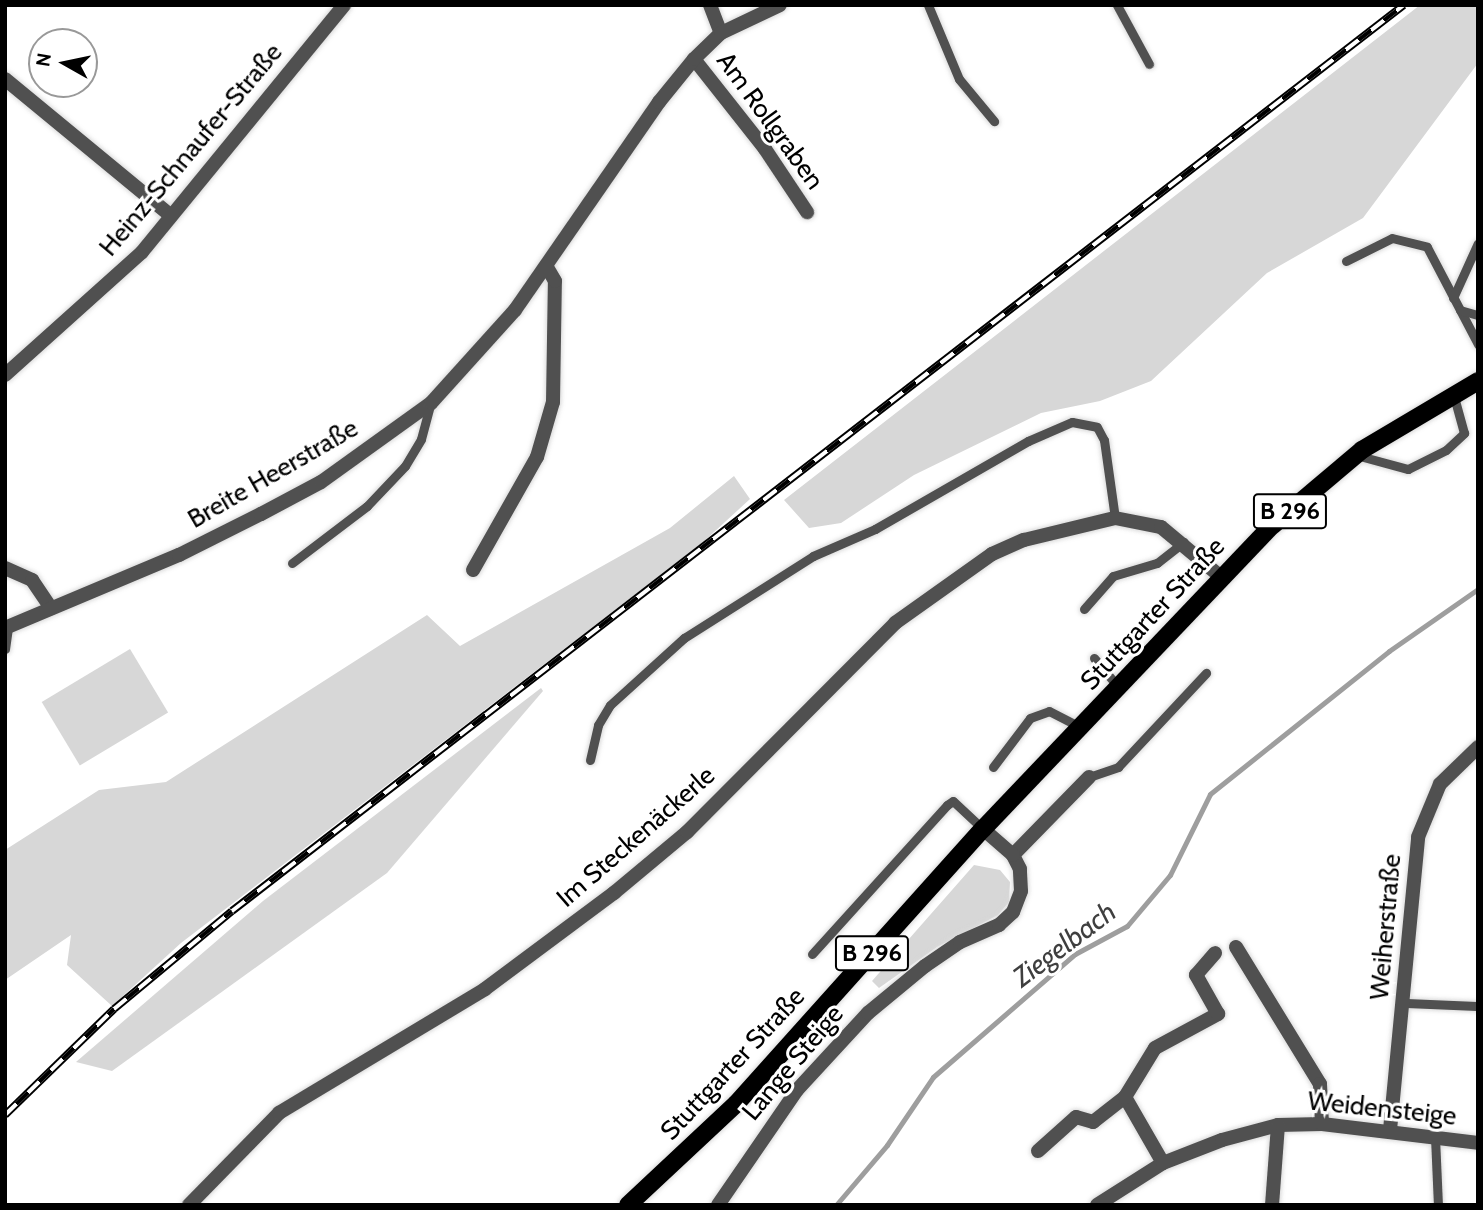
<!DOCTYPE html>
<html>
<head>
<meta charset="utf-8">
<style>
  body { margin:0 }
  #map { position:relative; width:1483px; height:1210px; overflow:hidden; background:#fff; font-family:Cabin,sans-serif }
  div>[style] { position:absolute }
  .green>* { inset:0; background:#d7d7d7; transform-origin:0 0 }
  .stream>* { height:5px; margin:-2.5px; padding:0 2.5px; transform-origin:2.5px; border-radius:2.5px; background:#9e9e9e }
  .roads { filter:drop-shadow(0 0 2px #dbdbdb) drop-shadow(0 0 2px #dbdbdb) }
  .lane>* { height:9px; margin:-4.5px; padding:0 4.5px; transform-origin:4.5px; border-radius:4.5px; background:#505050 }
  .street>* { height:14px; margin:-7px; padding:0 7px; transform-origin:7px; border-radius:7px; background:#505050 }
  .primary>* { height:18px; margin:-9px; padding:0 9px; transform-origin:9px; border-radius:9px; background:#000 }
  .rail>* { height:8px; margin-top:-4px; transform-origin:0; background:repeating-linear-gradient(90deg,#fff 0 16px,#000 0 32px); box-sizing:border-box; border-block:2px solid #000 }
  span { translate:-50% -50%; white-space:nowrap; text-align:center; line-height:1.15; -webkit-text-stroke:6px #fff; paint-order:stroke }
  .shield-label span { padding:2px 5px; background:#fff; border:2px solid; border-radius:5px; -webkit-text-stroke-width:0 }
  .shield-label { font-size:24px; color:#000; font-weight:700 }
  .street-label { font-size:26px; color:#000 }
  .water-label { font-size:28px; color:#3f3f3f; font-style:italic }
  .frame { position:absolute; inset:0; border:7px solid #000; pointer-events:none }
  .north { position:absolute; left:28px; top:28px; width:70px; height:70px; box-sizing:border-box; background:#fff; border:2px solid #999; border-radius:50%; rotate:279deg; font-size:19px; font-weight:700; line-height:28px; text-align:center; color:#000 }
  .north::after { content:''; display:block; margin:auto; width:24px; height:32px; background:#000; clip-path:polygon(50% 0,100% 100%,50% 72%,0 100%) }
</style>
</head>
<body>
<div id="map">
  <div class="green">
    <div style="clip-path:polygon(1420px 5px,1478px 5px,1478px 63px,1363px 218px,1267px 273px,1151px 381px,1100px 401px,1041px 413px,914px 475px,841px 523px,809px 528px,784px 500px)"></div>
    <div style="clip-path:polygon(734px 476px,750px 499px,701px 544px,181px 943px,112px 1006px,67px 965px,71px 935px,5px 980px,5px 850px,99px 790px,166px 782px,427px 615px,460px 646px,670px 528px)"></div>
    <div style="left:130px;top:649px;width:74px;height:103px;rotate:59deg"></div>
    <div style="clip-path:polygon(541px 688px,543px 691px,387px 873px,112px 1071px,76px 1062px,263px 901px)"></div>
    <div style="clip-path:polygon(974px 865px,1000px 870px,1010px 882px,1009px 902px,998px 915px,937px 947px,879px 988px,872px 981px)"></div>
  </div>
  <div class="stream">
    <div style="left:836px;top:1205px;width:79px;rotate:-49.6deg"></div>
    <div style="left:887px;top:1145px;width:82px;rotate:-55.9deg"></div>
    <div style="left:933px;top:1077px;width:188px;rotate:-40.9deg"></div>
    <div style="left:1075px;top:954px;width:59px;rotate:-28.3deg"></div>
    <div style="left:1127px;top:926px;width:67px;rotate:-49.9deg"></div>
    <div style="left:1170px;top:875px;width:90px;rotate:-63.7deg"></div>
    <div style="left:1210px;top:794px;width:229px;rotate:-38.6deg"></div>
    <div style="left:1389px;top:651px;width:108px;rotate:-34.9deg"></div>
  </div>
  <div class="roads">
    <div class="lane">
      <div style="left:928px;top:5px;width:80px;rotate:67.3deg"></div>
      <div style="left:959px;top:79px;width:55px;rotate:50.2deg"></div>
      <div style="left:1117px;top:5px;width:67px;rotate:61.5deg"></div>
      <div style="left:1346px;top:261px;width:51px;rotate:-26.6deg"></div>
      <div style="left:1392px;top:238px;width:36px;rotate:14deg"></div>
      <div style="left:1427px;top:247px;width:110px;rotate:62.3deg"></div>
      <div style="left:1453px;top:298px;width:60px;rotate:-65.6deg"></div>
      <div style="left:1460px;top:310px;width:19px;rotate:16deg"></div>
      <div style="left:1356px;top:455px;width:54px;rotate:15.1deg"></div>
      <div style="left:1408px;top:469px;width:42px;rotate:-26.6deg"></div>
      <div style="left:1446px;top:450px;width:25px;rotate:-43deg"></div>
      <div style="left:1464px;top:433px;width:41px;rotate:-105.4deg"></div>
      <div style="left:292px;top:563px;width:94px;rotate:-37.2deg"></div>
      <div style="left:367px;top:506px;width:55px;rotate:-46.5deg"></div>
      <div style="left:405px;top:466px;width:31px;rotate:-59deg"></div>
      <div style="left:421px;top:439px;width:35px;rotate:-75deg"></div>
      <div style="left:1084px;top:609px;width:44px;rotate:-48.7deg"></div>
      <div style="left:1113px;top:576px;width:46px;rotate:-16.5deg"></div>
      <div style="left:1157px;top:563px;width:34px;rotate:-38deg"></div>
      <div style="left:5px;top:649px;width:22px;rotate:-82deg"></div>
      <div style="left:1094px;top:658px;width:39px;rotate:50deg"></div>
      <div style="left:590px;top:760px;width:36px;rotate:-77deg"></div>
      <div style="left:598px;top:725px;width:23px;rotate:-59deg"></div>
      <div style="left:610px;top:705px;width:100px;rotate:-42.2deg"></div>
      <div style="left:684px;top:638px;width:153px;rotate:-32.4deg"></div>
      <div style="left:813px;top:556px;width:68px;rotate:-23.5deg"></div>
      <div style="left:875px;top:529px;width:177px;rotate:-29.9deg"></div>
      <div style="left:1028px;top:441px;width:48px;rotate:-23.4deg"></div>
      <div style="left:1072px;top:422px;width:25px;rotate:11deg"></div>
      <div style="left:1097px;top:427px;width:15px;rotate:62deg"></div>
      <div style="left:1104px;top:440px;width:79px;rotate:82deg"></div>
      <div style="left:993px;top:767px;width:61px;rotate:-52.9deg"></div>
      <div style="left:1030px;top:718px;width:20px;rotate:-20deg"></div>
      <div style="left:1049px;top:711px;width:35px;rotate:27deg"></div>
      <div style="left:1089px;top:777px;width:31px;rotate:-19deg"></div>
      <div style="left:1118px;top:767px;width:129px;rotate:-46.9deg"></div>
      <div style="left:812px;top:954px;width:201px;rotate:-47.8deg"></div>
      <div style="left:947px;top:805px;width:7px;rotate:-34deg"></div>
      <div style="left:953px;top:801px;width:41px;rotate:43deg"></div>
      <div style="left:1405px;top:1003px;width:73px;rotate:2.4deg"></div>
      <div style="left:1435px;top:1137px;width:68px;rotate:87.5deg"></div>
    </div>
    <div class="street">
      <div style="left:710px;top:5px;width:30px;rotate:69deg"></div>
      <div style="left:694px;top:59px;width:115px;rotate:51.7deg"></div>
      <div style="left:765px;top:149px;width:76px;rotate:56.3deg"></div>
      <div style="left:5px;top:79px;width:215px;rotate:39.5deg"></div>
      <div style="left:5px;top:375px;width:184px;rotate:-41.9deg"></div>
      <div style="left:142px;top:252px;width:319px;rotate:-50.7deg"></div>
      <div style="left:5px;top:568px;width:30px;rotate:24deg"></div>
      <div style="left:32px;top:580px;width:34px;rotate:56deg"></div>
      <div style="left:473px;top:570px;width:130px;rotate:-60.5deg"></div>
      <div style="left:537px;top:457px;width:57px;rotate:-73.8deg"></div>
      <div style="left:553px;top:402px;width:121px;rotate:-89.1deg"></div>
      <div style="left:555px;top:281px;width:16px;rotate:-120deg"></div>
      <div style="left:5px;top:628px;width:189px;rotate:-22.8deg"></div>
      <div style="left:179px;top:555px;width:92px;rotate:-26.6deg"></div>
      <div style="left:261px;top:514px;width:68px;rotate:-28.1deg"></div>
      <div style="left:321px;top:482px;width:135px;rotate:-35.7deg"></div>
      <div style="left:431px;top:403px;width:125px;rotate:-47.9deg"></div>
      <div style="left:515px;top:310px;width:253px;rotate:-55.3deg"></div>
      <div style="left:659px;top:102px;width:55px;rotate:-50.9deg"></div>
      <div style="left:694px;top:59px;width:37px;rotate:-44deg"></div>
      <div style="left:721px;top:33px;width:65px;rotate:-25.4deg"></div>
      <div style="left:1013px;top:855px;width:109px;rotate:-45.7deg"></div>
      <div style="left:1236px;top:947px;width:161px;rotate:58.5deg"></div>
      <div style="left:1320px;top:1084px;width:40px;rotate:87.1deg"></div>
      <div style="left:1390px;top:1130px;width:294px;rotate:-84.5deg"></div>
      <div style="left:1418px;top:837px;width:57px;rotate:-67.5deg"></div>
      <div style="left:1440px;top:784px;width:53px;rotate:-44.2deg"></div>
      <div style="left:1038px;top:1151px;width:51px;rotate:-41.8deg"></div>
      <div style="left:1076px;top:1117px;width:18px;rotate:16deg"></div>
      <div style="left:1093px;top:1122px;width:41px;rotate:-38deg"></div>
      <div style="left:1163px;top:1163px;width:76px;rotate:-119.9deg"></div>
      <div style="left:1125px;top:1097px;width:57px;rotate:-58.5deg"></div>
      <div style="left:1155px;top:1048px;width:72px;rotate:-28.4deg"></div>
      <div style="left:1218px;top:1014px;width:45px;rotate:-119.4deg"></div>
      <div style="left:1196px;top:975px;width:29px;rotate:-49deg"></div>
      <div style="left:189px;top:1205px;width:129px;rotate:-45.6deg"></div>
      <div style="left:279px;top:1113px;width:240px;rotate:-31deg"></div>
      <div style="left:485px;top:989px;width:161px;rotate:-36.7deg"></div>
      <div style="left:614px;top:893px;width:95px;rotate:-39.9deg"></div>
      <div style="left:687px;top:832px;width:295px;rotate:-45.1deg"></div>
      <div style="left:895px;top:623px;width:119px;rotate:-35.4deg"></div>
      <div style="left:992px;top:554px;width:35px;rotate:-24deg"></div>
      <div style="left:1024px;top:540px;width:94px;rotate:-13.6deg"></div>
      <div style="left:1115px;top:518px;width:47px;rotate:11.1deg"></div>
      <div style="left:1161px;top:527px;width:78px;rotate:39.8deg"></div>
      <div style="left:718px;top:1205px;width:140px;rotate:-55.5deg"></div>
      <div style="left:797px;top:1090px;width:105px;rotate:-47.3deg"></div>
      <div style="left:868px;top:1013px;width:74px;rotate:-39.5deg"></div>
      <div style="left:925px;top:966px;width:42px;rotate:-34.4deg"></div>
      <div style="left:960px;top:942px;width:43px;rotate:-23.6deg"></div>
      <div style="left:999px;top:925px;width:19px;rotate:-43deg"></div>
      <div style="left:1013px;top:912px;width:22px;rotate:-69deg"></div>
      <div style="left:1021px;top:891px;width:22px;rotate:-93deg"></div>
      <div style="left:1020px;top:869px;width:16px;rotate:-117deg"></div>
      <div style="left:1013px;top:855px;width:40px;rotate:-139deg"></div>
      <div style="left:1097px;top:1205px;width:78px;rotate:-32.5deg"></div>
      <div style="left:1163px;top:1163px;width:63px;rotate:-21.3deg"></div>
      <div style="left:1222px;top:1140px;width:58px;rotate:-15deg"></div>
      <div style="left:1278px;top:1125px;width:44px;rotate:-1.3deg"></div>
      <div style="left:1322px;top:1124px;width:157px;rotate:6.9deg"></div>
      <div style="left:1272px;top:1205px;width:80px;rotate:-85.7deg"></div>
    </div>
    <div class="primary">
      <div style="left:628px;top:1205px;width:148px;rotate:-43.1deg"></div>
      <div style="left:736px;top:1104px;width:370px;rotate:-48.1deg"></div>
      <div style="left:983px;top:829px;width:420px;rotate:-46.4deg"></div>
      <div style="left:1273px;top:525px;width:116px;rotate:-40.1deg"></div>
      <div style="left:1362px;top:450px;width:135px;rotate:-30.7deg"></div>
    </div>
  </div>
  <div class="rail">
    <div style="left:5px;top:1115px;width:152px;rotate:-44.2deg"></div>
    <div style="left:114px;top:1009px;width:153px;rotate:-39.7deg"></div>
    <div style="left:232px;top:911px;width:1481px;rotate:-37.71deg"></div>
  </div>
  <div class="shield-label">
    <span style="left:1290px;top:511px">B 296</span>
    <span style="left:872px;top:953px">B 296</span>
  </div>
  <div class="street-label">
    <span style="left:770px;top:121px;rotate:54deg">Am Rollgraben</span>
    <span style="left:191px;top:150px;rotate:-50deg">Heinz-Schnaufer-Straße</span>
    <span style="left:273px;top:474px;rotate:-30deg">Breite Heerstraße</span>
    <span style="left:1153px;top:614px;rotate:-47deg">Stuttgarter Straße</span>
    <span style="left:636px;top:837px;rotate:-41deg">Im Steckenäckerle</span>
    <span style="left:1386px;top:927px;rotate:-85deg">Weiherstraße</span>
    <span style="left:793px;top:1063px;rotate:-50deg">Lange Steige</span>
    <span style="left:733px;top:1064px;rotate:-47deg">Stuttgarter Straße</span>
    <span style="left:1382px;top:1109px;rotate:6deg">Weidensteige</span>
  </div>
  <div class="water-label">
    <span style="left:1064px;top:944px;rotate:-37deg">Ziegelbach</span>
  </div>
  <div class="frame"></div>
  <div class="north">N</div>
</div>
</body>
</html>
